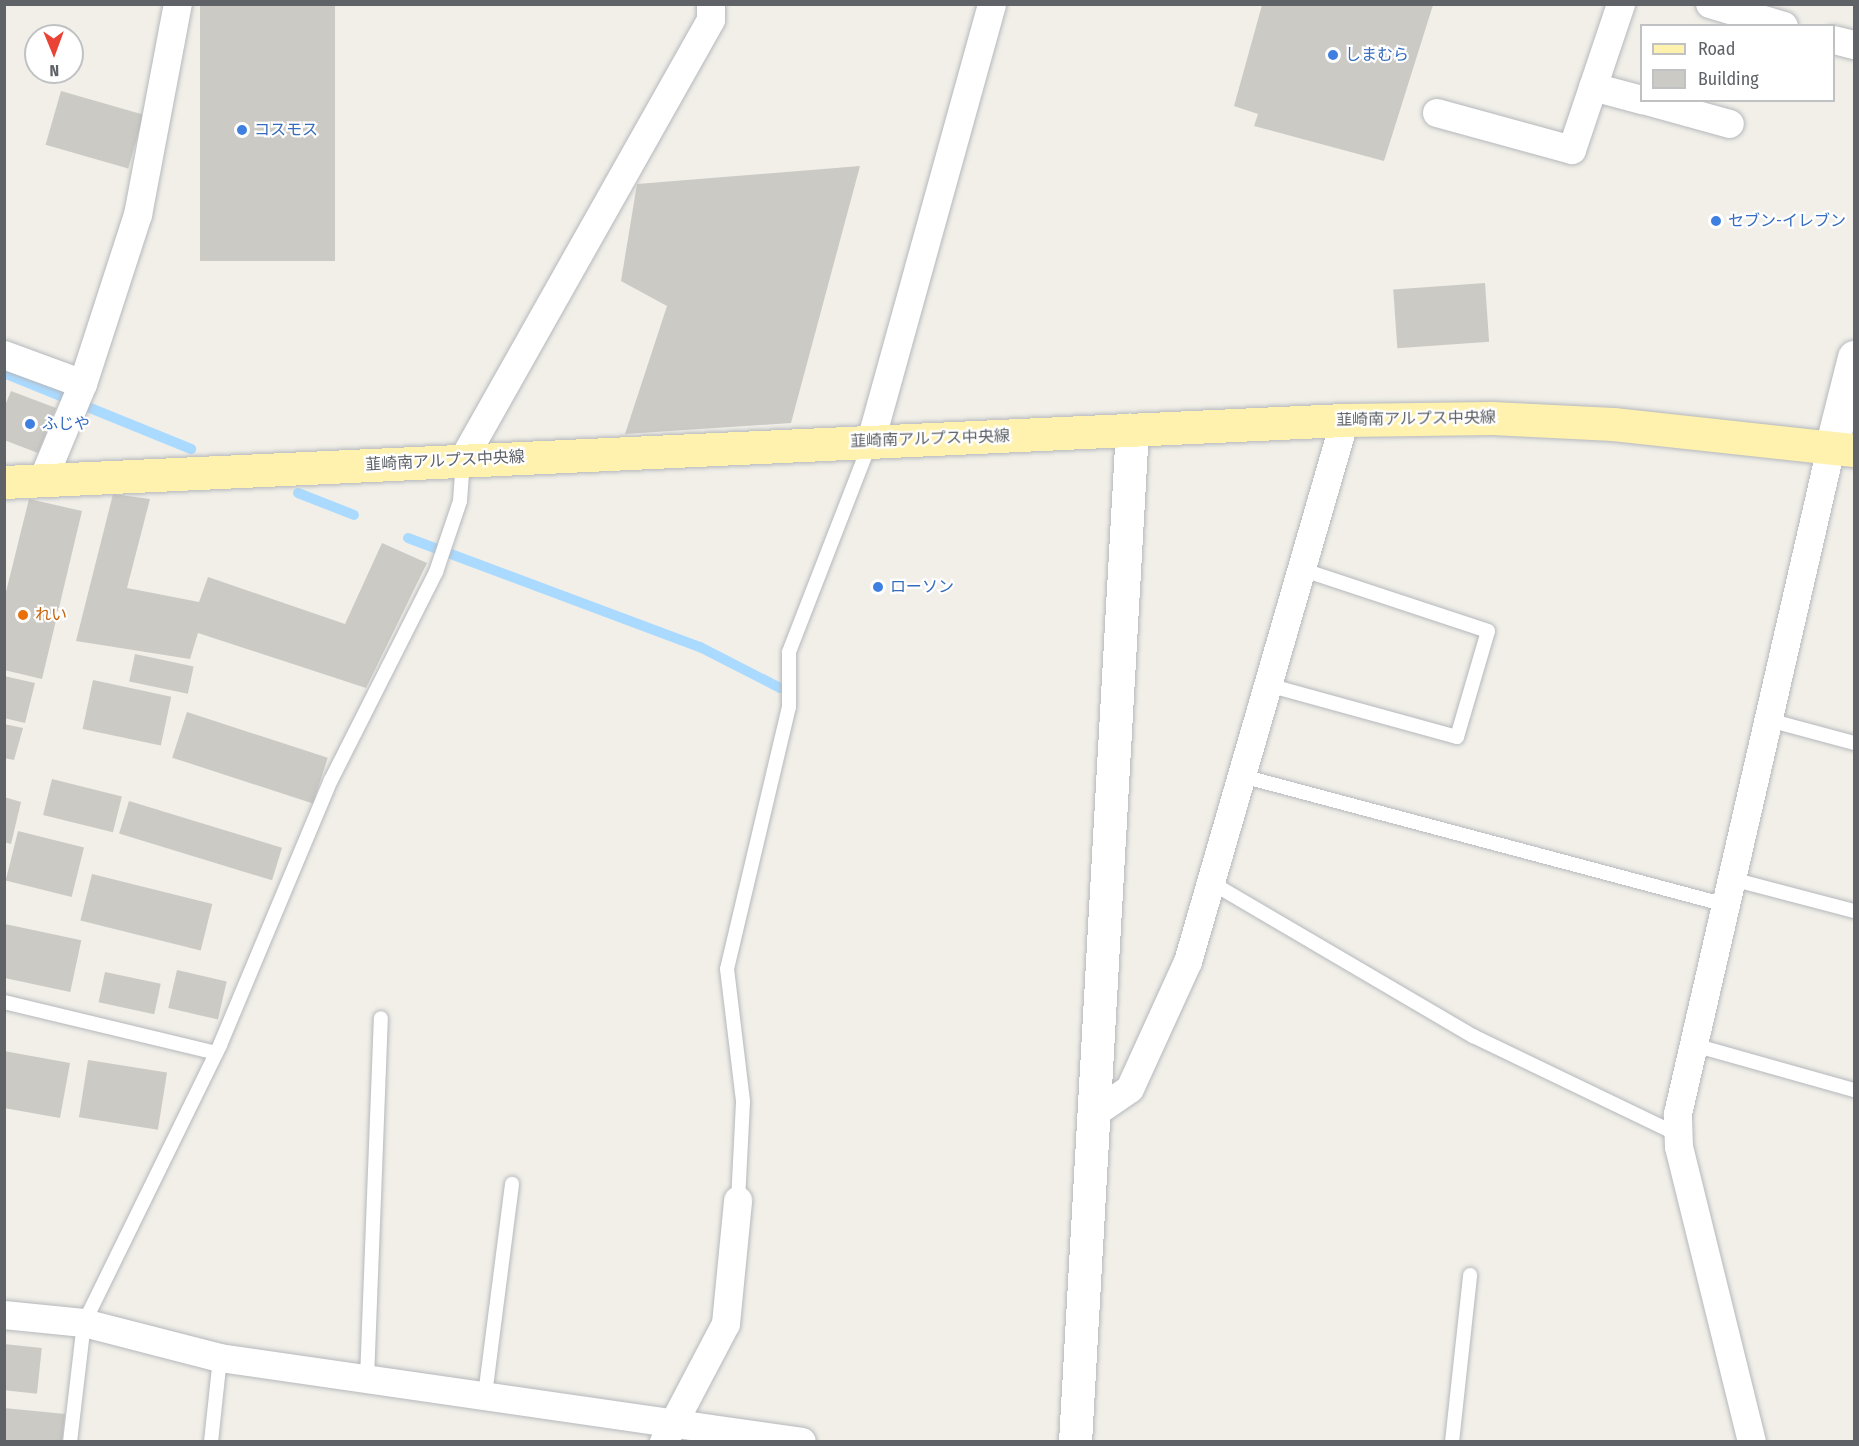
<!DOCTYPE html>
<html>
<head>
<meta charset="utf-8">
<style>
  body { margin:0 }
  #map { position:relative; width:1859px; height:1446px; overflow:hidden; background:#f1efe8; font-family:"Fira Sans Condensed","Noto Sans JP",sans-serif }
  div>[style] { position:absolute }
  .stream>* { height:10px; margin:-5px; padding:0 5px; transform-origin:5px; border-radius:5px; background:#aadaff }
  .building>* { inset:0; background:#cccac5; transform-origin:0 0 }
  .roads { filter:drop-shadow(0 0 2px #b5b8bc) drop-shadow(0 0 2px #b5b8bc) }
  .service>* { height:14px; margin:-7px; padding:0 7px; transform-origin:7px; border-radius:7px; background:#fff }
  .minor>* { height:28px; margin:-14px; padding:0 14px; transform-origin:14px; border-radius:14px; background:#fff }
  .tertiary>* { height:33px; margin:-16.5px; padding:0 16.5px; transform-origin:16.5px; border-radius:16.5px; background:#fff }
  .primary>* { height:33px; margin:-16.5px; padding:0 16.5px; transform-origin:16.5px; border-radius:16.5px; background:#fff2af }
  .dots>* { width:16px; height:16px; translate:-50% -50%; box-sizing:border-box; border:3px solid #fff; border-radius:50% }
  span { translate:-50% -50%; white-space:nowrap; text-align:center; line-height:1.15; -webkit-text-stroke:4.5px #fff; paint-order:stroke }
  .shop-label { font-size:16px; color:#366cbe }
  .left { translate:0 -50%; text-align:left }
  .street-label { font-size:16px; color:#5f6368 }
  .food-label { font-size:16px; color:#c56008 }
  .frame { position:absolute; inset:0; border:6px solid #5f6368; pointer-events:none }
  .legend { position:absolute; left:1640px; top:24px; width:195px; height:78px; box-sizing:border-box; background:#fff; border:2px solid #bfc1c3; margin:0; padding:8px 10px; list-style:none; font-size:18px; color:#5f6368 }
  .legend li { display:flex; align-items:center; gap:12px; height:30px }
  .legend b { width:30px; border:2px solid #bfc1c3 }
  .north { position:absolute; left:24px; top:24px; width:60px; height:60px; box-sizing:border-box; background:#fff; border:2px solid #bfc1c3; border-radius:50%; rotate:179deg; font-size:16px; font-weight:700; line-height:24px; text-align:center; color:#5f6368 }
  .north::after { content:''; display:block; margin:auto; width:21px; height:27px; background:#ea4335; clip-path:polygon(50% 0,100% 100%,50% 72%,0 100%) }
</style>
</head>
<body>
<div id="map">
  <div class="stream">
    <div style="left:4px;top:373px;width:202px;rotate:22.1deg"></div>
    <div style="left:298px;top:493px;width:60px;rotate:21.4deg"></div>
    <div style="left:408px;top:538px;width:312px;rotate:20.5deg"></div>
    <div style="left:700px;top:647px;width:90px;rotate:27.1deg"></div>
  </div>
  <div class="building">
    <div style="left:200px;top:4px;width:135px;height:257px"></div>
    <div style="clip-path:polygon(1262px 5px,1433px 5px,1384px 161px,1254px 126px,1258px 114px,1234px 106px)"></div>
    <div style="left:61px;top:91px;width:86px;height:56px;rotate:16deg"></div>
    <div style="clip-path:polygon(860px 166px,791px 423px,625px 434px,667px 306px,621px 281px,637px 184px)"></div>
    <div style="left:1485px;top:283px;width:59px;height:92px;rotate:86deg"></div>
    <div style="clip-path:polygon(11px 391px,56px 408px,38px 453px,4px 440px,4px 408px)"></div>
    <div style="clip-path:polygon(113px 494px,150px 499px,127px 588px,199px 602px,208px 577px,345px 624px,382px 543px,427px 563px,366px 688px,198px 633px,190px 659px,76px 641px)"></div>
    <div style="clip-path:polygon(29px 499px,82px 511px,42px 679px,4px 670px,4px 600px)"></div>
    <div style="left:135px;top:654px;width:60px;height:28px;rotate:12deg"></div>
    <div style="clip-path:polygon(4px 676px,35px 683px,25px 723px,4px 718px)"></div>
    <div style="left:93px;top:680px;width:80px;height:50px;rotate:12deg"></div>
    <div style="left:187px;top:712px;width:148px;height:48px;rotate:18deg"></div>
    <div style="clip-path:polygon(4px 724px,23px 728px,14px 760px,4px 758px)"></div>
    <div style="left:52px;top:779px;width:72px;height:37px;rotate:14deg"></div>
    <div style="clip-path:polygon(4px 797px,21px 802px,11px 844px,4px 842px)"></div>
    <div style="left:129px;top:801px;width:160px;height:34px;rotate:17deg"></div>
    <div style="left:18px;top:831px;width:68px;height:51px;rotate:14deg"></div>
    <div style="left:92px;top:874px;width:124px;height:48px;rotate:14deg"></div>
    <div style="left:5px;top:924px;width:78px;height:53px;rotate:12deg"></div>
    <div style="left:177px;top:970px;width:51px;height:39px;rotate:13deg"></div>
    <div style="left:105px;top:972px;width:57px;height:31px;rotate:12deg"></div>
    <div style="clip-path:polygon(4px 1051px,70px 1063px,60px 1118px,4px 1108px)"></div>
    <div style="left:88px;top:1060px;width:80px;height:58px;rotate:9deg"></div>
    <div style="left:4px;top:1344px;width:38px;height:46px;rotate:6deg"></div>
    <div style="clip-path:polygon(4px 1408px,65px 1414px,62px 1442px,4px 1442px)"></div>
  </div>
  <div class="roads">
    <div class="service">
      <div style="left:1268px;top:685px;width:196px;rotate:15.4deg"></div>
      <div style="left:1457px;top:737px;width:110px;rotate:-73.7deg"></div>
      <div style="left:1488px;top:631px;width:197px;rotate:-161.7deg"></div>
      <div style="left:1769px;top:720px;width:88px;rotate:15.1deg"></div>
      <div style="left:1242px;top:776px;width:501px;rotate:14.92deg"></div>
      <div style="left:1732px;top:879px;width:126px;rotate:14.7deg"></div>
      <div style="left:1212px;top:883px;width:303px;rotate:30.4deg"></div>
      <div style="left:1473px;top:1036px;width:229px;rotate:25.7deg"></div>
      <div style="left:4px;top:1002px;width:218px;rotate:13.5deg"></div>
      <div style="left:1694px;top:1045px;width:166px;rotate:15.7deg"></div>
      <div style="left:738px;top:1201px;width:100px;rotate:-87.1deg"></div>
      <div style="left:743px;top:1101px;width:133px;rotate:-96.9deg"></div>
      <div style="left:727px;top:969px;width:269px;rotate:-76.7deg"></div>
      <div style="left:789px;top:707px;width:55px;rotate:-90deg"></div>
      <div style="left:789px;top:652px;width:226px;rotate:-68.8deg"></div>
      <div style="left:367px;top:1379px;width:361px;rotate:-87.8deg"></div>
      <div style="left:485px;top:1395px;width:213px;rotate:-82.7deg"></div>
      <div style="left:70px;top:1442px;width:120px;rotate:-83.3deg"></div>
      <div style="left:84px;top:1323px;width:309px;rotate:-63.9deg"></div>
      <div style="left:220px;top:1045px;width:287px;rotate:-67.3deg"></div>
      <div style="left:331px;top:780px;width:233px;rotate:-63.2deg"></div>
      <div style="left:436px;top:572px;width:75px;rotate:-71.3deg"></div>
      <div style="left:460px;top:501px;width:41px;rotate:-85.8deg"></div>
      <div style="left:211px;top:1442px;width:84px;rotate:-83.9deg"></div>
      <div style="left:1452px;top:1442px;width:168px;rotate:-83.8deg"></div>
    </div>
    <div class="minor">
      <div style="left:1710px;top:4px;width:77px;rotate:16.6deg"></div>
      <div style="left:1834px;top:40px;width:21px;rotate:14deg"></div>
      <div style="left:1593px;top:87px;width:51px;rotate:14.9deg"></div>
      <div style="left:1643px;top:100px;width:90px;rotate:15.4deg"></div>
      <div style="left:1437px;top:113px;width:140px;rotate:15.3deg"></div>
      <div style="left:1572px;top:150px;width:154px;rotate:-71.4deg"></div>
      <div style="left:4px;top:355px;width:84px;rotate:20.2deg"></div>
      <div style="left:871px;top:441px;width:453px;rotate:-74.5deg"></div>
      <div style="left:463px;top:460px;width:505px;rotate:-60.59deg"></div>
      <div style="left:711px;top:20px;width:16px;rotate:-90deg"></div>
      <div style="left:43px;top:480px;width:104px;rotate:-67.4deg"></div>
      <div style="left:83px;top:384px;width:178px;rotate:-72deg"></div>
      <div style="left:138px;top:215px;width:215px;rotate:-79.3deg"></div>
      <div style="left:1095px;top:1113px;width:42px;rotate:-34.4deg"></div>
      <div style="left:1130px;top:1089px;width:140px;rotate:-65.5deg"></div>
      <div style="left:1188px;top:962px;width:564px;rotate:-73.85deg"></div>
      <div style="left:4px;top:1315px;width:80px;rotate:5.7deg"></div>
      <div style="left:84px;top:1323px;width:140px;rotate:14.4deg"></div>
      <div style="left:220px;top:1358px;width:588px;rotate:8.21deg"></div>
      <div style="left:664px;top:1442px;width:133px;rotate:-62.3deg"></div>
      <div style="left:726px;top:1324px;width:124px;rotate:-84.4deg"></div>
      <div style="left:1752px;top:1442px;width:304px;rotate:-103.9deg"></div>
      <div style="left:1679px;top:1147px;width:33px;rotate:-92deg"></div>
      <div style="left:1678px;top:1114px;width:683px;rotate:-77.06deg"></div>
    </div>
    <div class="tertiary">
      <div style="left:1831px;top:448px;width:94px;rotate:-75.8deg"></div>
      <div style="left:1075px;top:1442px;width:1014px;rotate:-86.78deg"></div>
    </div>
    <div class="primary">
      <div style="left:4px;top:482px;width:1342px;rotate:-2.65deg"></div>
      <div style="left:1345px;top:420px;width:147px;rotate:-0.8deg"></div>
      <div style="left:1492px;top:418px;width:121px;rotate:2.8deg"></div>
      <div style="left:1613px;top:424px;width:242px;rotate:6.2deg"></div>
    </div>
  </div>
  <div class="dots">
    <div style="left:1333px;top:55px;background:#3f7fe0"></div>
    <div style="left:242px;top:130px;background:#3f7fe0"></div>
    <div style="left:1716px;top:221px;background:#3f7fe0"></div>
    <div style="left:30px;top:424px;background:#3f7fe0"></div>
    <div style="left:878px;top:587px;background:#3f7fe0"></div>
    <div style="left:23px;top:615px;background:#e8710a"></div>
  </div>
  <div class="shop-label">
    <span class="left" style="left:1345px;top:55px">しまむら</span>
    <span class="left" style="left:254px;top:130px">コスモス</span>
    <span class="left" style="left:1728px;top:221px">セブン-イレブン</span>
    <span class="left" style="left:42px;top:424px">ふじや</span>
    <span class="left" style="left:890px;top:587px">ローソン</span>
  </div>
  <div class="street-label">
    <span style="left:1416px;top:419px;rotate:-1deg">韮崎南アルプス中央線</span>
    <span style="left:930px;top:439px;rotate:-2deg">韮崎南アルプス中央線</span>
    <span style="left:445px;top:461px;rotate:-3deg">韮崎南アルプス中央線</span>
  </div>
  <div class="food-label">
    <span class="left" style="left:35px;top:615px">れい</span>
  </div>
  <div class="frame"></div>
  <ul class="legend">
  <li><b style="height:8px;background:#fff2af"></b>Road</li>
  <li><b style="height:16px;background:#cccac5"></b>Building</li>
  </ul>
  <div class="north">N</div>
</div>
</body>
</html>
